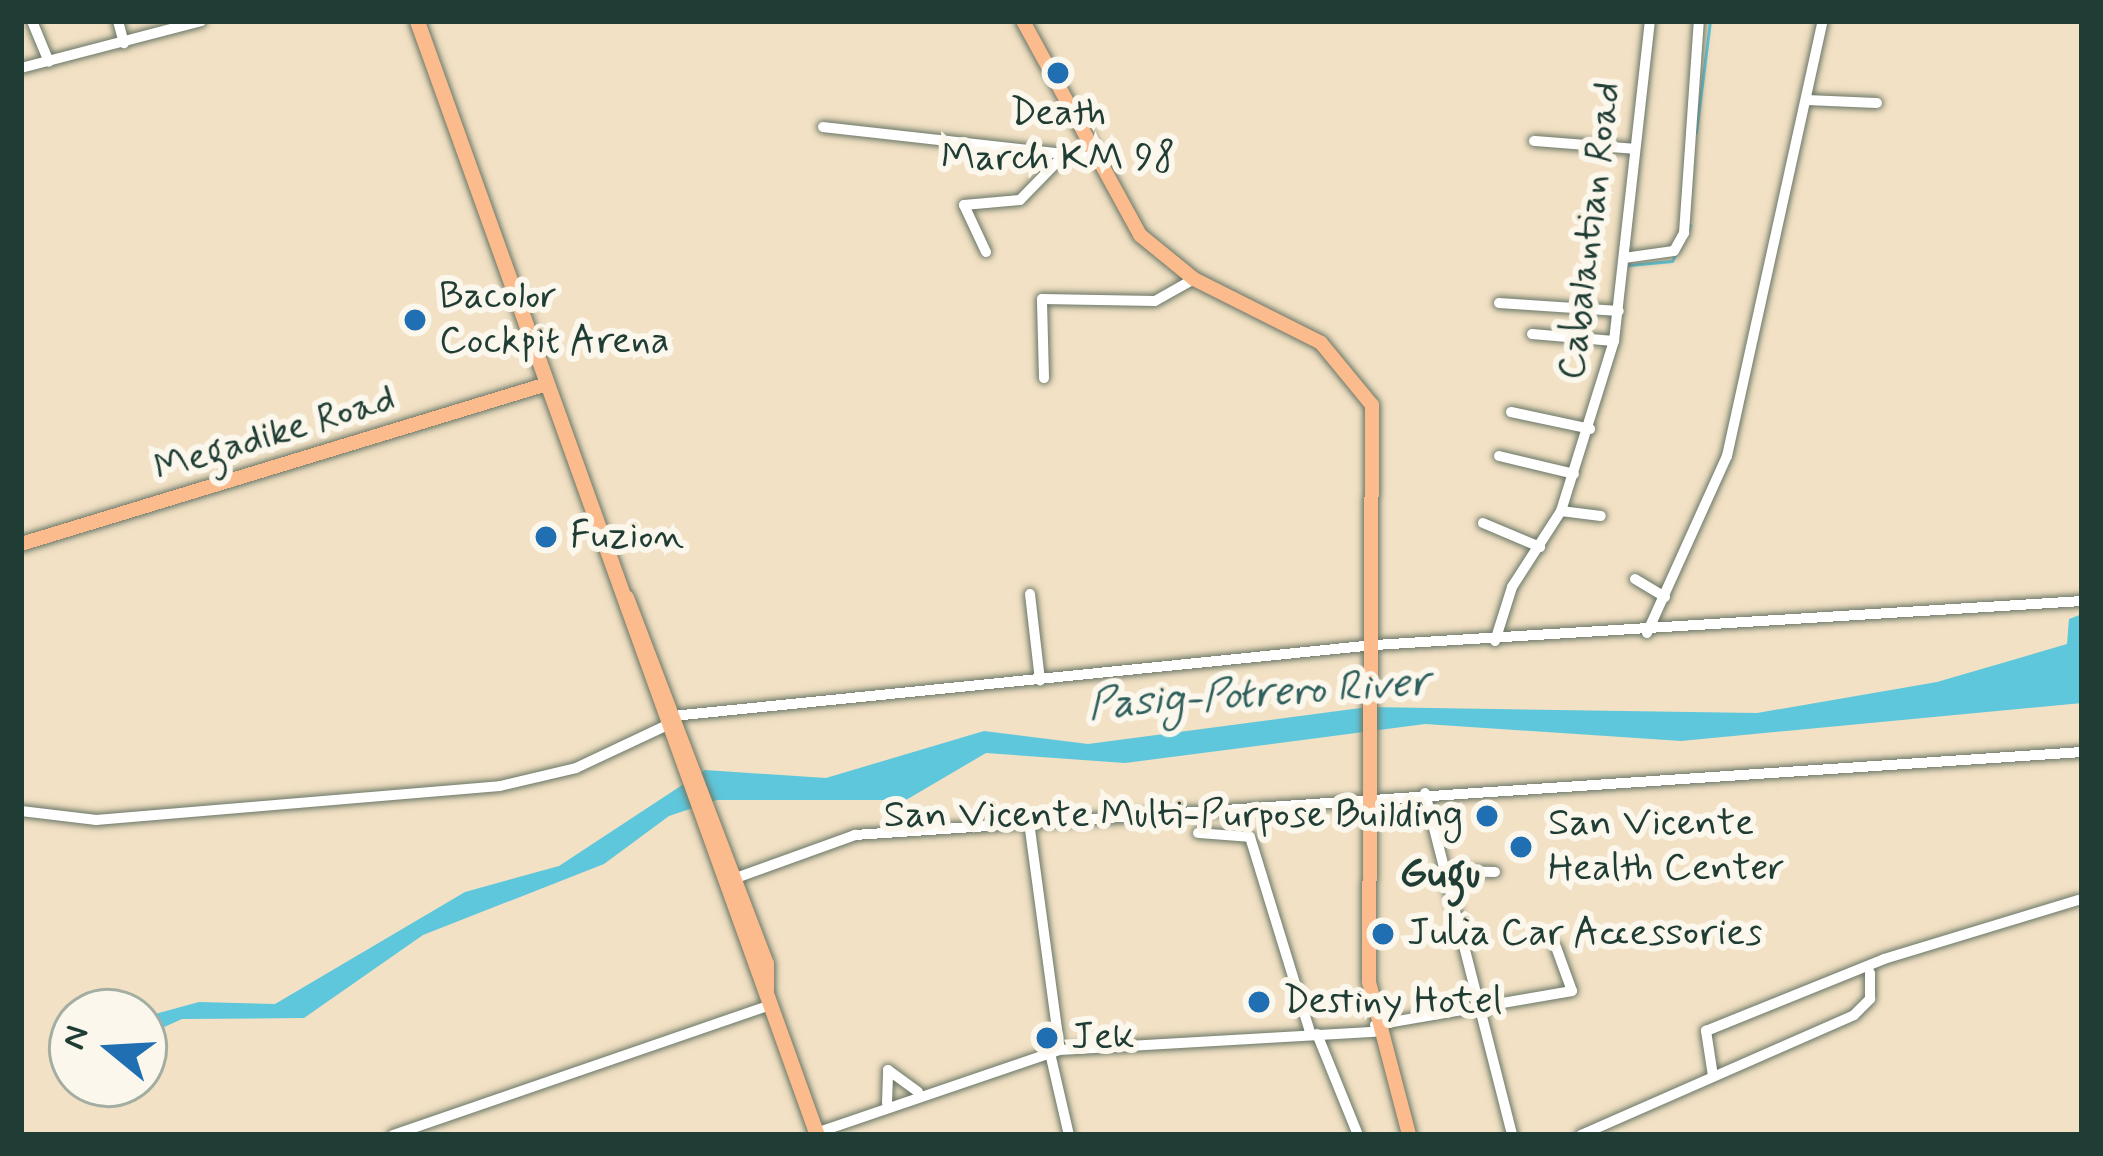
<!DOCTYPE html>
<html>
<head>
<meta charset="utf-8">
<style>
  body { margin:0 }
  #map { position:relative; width:2103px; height:1156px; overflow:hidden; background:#f2e1c4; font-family:Mynerve,sans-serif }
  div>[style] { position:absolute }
  .water>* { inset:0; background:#5fc7db }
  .stream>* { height:3px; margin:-1.5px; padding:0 1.5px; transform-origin:1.5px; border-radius:1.5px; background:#5fc7db }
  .roads { filter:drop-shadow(0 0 3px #697666) drop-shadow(0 0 3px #697666) }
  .minor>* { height:10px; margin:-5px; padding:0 5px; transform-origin:5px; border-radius:5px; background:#fff }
  .major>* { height:14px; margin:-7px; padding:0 7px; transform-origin:7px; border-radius:7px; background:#fbbb8d }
  .highway>* { height:15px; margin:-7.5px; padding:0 7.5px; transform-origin:7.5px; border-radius:7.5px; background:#fbbb8d }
  .dots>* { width:33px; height:33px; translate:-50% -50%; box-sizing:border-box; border:6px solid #fbf7ec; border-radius:50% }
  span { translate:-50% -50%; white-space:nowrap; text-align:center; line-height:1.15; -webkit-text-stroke:12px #fbf7ec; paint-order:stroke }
  .poi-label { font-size:39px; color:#1f3d34 }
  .left { translate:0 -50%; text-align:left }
  .right { translate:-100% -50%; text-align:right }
  .street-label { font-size:39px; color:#1f3d34 }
  .water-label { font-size:42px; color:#2f605e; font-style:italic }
  .neighbourhood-label { font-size:42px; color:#1f3d34; font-weight:700 }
  .frame { position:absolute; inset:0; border:24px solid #1f3d34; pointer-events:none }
  .north { position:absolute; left:48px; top:988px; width:120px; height:120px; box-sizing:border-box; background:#fbf7ec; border:3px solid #a3ada2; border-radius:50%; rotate:288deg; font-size:33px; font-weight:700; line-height:48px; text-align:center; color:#1f3d34 }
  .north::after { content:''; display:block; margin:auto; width:42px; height:54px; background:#1f6fb2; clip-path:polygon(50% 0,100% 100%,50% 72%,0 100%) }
</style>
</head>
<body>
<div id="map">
  <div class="water">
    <div style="clip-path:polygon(2082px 614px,2082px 703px,1681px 741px,1425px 724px,1125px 763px,986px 753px,906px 800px,717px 800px,669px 816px,604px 864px,423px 935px,304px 1018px,182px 1019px,144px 1036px,144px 1017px,199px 1002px,275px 1004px,465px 892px,559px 866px,705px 770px,826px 778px,984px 731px,1088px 744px,1368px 707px,1757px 713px,1937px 682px,2067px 644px,2069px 619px)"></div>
  </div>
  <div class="stream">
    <div style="left:1696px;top:132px;width:112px;rotate:-82.8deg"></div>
    <div style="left:1629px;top:265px;width:43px;rotate:-5.3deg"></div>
    <div style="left:1672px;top:261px;width:40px;rotate:-63.4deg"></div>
  </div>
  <div class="roads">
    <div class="minor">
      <div style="left:32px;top:21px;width:44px;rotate:67.5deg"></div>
      <div style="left:118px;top:21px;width:23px;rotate:75deg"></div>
      <div style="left:21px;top:68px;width:186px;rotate:-14.6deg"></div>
      <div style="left:1806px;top:100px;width:71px;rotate:2.4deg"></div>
      <div style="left:823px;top:127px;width:269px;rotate:6.4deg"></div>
      <div style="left:1534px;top:141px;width:101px;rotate:4.5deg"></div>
      <div style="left:986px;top:252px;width:52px;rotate:-115.1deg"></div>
      <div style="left:964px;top:205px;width:56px;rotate:-5.1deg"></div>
      <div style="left:1020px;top:200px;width:53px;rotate:-45.8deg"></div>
      <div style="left:1624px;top:258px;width:50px;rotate:-8deg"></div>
      <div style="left:1674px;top:251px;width:21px;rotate:-61deg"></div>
      <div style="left:1684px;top:233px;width:213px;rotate:-86deg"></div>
      <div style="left:1499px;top:303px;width:120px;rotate:3.8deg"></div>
      <div style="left:1532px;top:334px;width:82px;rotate:4.9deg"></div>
      <div style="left:1044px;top:378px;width:79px;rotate:-91.5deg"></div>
      <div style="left:1042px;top:299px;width:113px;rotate:1deg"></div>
      <div style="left:1155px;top:301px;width:45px;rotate:-29.4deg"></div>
      <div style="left:1511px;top:412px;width:81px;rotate:12.1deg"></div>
      <div style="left:1499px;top:456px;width:77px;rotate:13.5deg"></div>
      <div style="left:1561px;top:511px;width:40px;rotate:7.1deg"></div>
      <div style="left:1483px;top:523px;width:62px;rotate:22.8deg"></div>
      <div style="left:1635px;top:579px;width:35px;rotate:31deg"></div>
      <div style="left:1030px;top:594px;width:87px;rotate:83.4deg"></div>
      <div style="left:1647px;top:633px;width:194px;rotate:-65.7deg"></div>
      <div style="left:1727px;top:456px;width:445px;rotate:-77.6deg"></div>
      <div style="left:1495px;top:641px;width:57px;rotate:-72.5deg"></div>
      <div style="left:1512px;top:587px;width:90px;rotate:-57.2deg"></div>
      <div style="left:1561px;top:511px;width:178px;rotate:-72.7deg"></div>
      <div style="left:1614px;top:341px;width:322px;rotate:-83.6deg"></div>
      <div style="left:673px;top:716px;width:706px;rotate:-5.78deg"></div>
      <div style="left:1375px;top:645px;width:708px;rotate:-3.56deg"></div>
      <div style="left:1425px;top:793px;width:353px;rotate:75.7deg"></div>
      <div style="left:21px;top:811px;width:76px;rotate:6.8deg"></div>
      <div style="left:96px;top:820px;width:405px;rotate:-4.8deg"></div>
      <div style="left:500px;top:786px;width:78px;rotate:-13.3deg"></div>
      <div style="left:576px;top:768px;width:96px;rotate:-25.2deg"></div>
      <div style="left:1029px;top:822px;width:230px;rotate:82.3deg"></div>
      <div style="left:1198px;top:833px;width:52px;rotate:4.4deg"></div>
      <div style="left:1250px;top:837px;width:207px;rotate:72.9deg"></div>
      <div style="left:1449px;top:871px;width:46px;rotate:1.2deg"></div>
      <div style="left:733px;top:879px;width:130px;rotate:-19.8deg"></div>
      <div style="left:855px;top:835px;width:1230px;rotate:-3.87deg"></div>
      <div style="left:1375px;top:1025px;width:200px;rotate:-9.8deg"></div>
      <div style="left:1572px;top:991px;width:47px;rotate:-110deg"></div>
      <div style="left:1317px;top:1034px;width:109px;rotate:67.9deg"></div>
      <div style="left:1050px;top:1053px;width:84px;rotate:77deg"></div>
      <div style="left:1713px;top:1076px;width:46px;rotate:-98.8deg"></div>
      <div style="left:1706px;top:1031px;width:192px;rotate:-22deg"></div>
      <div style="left:1884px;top:959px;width:203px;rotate:-16.9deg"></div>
      <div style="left:887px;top:1103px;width:33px;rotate:-88deg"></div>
      <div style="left:888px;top:1070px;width:37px;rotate:36deg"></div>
      <div style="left:816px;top:1133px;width:258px;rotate:-18.8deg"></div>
      <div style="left:1060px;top:1050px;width:315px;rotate:-3.3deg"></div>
      <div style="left:393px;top:1135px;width:400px;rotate:-19deg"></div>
      <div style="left:1581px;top:1135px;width:298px;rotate:-23.7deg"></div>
      <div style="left:1854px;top:1015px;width:23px;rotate:-45deg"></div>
      <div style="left:1870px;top:999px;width:26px;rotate:-90deg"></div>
    </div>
    <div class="major">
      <div style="left:1023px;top:21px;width:244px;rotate:61.3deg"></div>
      <div style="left:1140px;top:235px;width:70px;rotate:39.2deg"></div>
      <div style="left:1194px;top:279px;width:142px;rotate:26.7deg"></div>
      <div style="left:1321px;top:343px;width:80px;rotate:50.6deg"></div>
      <div style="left:1372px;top:405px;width:577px;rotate:90.3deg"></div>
      <div style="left:1369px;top:982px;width:158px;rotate:75.3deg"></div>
      <div style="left:21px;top:544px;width:550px;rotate:-16.92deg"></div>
    </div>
    <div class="highway">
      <div style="left:417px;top:21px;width:1184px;rotate:70.25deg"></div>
      <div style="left:626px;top:597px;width:392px;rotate:69.1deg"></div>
      <div style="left:766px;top:963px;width:27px;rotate:90deg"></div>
    </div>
  </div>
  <div class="dots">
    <div style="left:1058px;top:73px;background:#1f6fb2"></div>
    <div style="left:415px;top:320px;background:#1f6fb2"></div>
    <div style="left:546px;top:537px;background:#1f6fb2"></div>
    <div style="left:1487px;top:816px;background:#1f6fb2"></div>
    <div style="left:1521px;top:847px;background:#1f6fb2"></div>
    <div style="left:1383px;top:934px;background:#1f6fb2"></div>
    <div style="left:1259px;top:1002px;background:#1f6fb2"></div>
    <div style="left:1047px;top:1038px;background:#1f6fb2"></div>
  </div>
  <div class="poi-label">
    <span style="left:1058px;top:137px">Death<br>March KM 98</span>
    <span class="left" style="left:439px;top:320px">Bacolor<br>Cockpit Arena</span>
    <span class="left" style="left:570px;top:537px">Fuzion</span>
    <span class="right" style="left:1463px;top:816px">San Vicente Multi-Purpose Building</span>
    <span class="left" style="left:1548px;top:847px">San Vicente<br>Health Center</span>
    <span class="left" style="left:1407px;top:934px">Julia Car Accessories</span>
    <span class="left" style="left:1283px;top:1002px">Destiny Hotel</span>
    <span class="left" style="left:1071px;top:1038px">Jek</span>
  </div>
  <div class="street-label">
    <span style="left:1591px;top:231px;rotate:-83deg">Cabalantian Road</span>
    <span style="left:275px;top:435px;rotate:-17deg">Megadike Road</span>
  </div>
  <div class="water-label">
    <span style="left:1259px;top:695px;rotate:-4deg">Pasig-Potrero River</span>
  </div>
  <div class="neighbourhood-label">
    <span style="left:1440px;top:875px">Gugu</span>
  </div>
  <div class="frame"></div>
  <div class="north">N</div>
</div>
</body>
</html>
